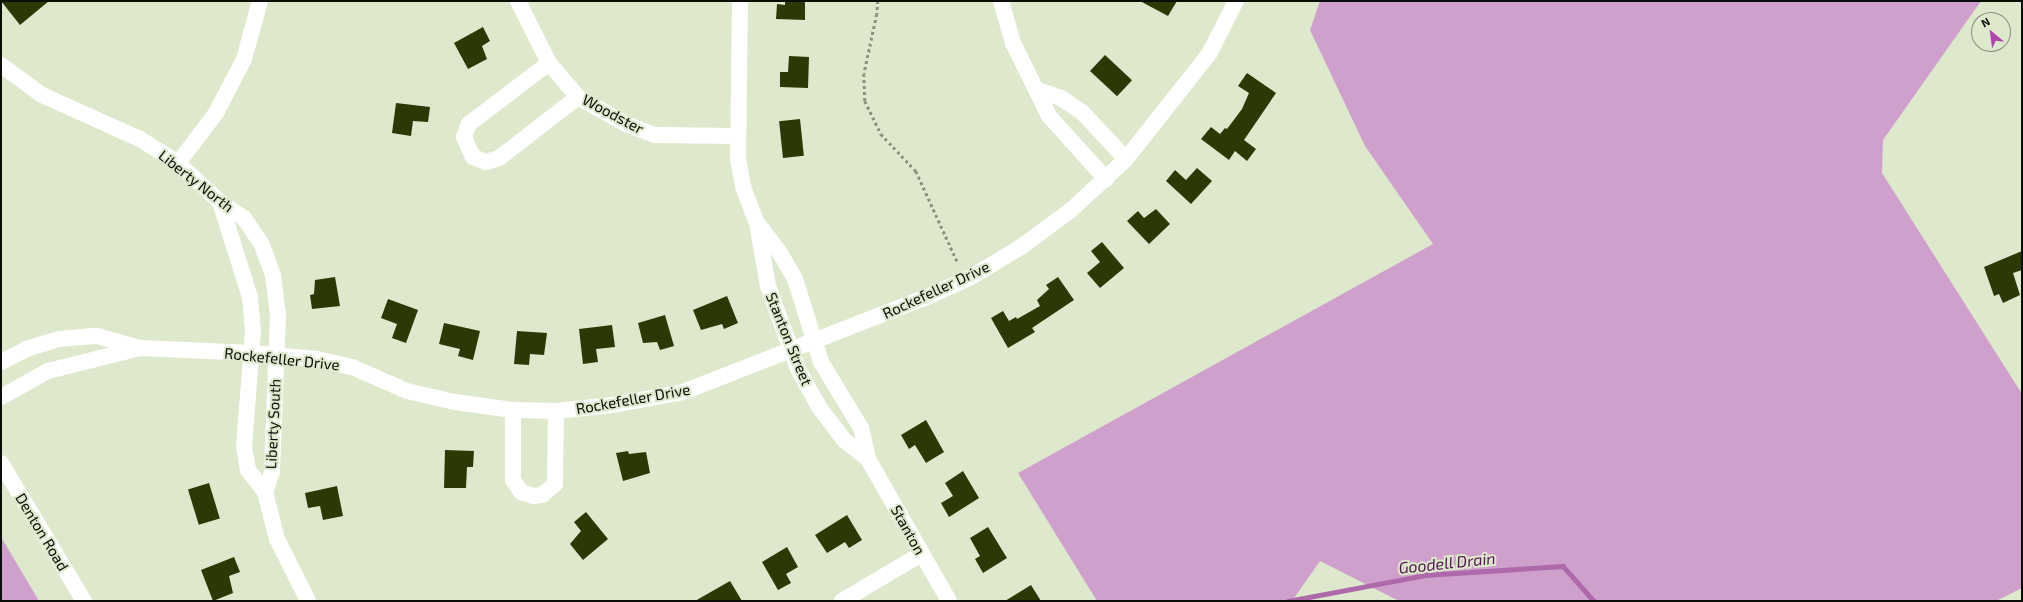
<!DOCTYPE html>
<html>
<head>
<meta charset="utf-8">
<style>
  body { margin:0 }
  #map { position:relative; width:2023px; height:602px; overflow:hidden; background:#dee8cd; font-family:"Exo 2",sans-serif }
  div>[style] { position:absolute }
  .green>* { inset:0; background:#cea0cb }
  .stream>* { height:4.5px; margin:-2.25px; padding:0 2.25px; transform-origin:2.25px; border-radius:2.25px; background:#ae69aa }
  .building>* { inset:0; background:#2c3905; transform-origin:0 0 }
  .path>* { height:2.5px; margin-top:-1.25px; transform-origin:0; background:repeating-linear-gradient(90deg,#8a927e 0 3px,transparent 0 6px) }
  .minor>* { height:16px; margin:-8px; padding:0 8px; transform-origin:8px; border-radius:8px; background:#fff }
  span { translate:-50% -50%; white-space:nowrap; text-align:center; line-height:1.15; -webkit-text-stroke:4px #dee8cd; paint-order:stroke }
  .street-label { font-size:15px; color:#0b0e06 }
  .water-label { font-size:16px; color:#531351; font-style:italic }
  .frame { position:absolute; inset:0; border:2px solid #0b0e06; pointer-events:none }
  .north { position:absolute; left:1971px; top:12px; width:40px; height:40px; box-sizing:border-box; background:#dee8cd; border:1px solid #8a917d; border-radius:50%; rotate:331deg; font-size:11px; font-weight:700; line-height:16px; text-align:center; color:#0b0e06 }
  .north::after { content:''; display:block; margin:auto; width:14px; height:18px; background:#ae47ab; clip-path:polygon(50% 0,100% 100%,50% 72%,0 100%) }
</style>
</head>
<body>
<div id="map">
  <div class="green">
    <div style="clip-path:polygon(1320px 1px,1981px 1px,1883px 140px,1882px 173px,2022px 394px,2022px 588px,1996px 601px,1399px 601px,1320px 561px,1292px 601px,1097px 601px,1018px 473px,1433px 244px,1365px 146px,1310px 30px)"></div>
    <div style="clip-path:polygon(1px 537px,39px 601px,1px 601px)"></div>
  </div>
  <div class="stream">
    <div style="left:1288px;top:601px;width:139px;rotate:-10.7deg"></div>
    <div style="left:1425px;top:575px;width:138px;rotate:-3.7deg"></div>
    <div style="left:1563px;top:566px;width:47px;rotate:48.5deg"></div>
  </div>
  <div class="building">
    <div style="clip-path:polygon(1px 1px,49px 1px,20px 25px)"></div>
    <div style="clip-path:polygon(785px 1px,805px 1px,805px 20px,776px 19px,777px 4px,785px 5px)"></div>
    <div style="clip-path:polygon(1140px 1px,1177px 1px,1168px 16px)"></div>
    <div style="clip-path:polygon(483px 27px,490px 41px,482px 46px,487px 59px,468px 69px,454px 43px)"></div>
    <div style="left:1105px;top:55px;width:37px;height:22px;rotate:43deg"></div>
    <div style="clip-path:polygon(789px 56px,809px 57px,808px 88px,780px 87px,780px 72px,788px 72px)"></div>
    <div style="clip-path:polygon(1247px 73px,1276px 93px,1244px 140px,1256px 149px,1247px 161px,1235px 151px,1229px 160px,1201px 139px,1211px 127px,1220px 134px,1225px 128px,1227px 129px,1242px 109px,1249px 93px,1238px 86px)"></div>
    <div style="clip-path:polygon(396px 103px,430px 107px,428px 122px,413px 121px,411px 136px,392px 133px)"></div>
    <div style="left:800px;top:119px;width:37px;height:21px;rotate:84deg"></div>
    <div style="clip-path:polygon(1197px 168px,1212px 181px,1191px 204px,1166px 181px,1175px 170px,1186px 180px)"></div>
    <div style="clip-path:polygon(1156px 209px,1170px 224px,1149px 244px,1127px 221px,1138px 211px,1144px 218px)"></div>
    <div style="clip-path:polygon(1102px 242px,1124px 268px,1100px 288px,1087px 273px,1100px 262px,1091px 251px)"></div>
    <div style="clip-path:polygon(2022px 251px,2022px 270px,2013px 273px,2020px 295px,2003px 303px,1999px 294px,1994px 296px,1984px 267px)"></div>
    <div style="clip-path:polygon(335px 277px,340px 306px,312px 309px,310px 295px,314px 294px,315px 280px)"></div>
    <div style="clip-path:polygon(1058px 277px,1074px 300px,1032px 328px,1035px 332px,1008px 348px,991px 318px,1003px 311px,1009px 321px,1016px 317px,1017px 319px,1040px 306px,1037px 300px,1049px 289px,1046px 285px)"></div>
    <div style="clip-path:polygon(727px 296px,738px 323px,724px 329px,722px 324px,701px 330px,693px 310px)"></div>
    <div style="clip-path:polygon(388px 299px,418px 310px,406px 343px,392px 338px,397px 324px,381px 318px)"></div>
    <div style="clip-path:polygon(665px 315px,674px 346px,660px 350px,657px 342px,643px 343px,638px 323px)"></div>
    <div style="clip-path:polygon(444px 323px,480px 331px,473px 360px,458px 356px,460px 349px,439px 344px)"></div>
    <div style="clip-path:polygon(612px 325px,615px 347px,596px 349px,598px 362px,583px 364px,579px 329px)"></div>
    <div style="clip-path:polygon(517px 331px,547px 333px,544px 355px,530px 354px,529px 365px,514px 364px)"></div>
    <div style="clip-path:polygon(926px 420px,944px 452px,926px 463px,915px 445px,909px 449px,901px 435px)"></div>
    <div style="clip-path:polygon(445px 450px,474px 451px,473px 467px,467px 467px,466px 488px,444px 488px)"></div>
    <div style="clip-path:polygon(628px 451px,629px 454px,646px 452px,650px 473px,623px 481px,616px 453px)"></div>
    <div style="clip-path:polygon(963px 471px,979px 498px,949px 517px,941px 503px,953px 496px,945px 483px)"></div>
    <div style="left:209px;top:483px;width:37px;height:22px;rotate:73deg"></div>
    <div style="clip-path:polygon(337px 486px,343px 516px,323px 520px,320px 506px,308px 508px,305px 493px)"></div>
    <div style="clip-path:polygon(586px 512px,608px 539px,583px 560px,570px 544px,581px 531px,574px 522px)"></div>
    <div style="clip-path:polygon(847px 515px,862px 540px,849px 548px,845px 542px,827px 553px,815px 535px)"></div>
    <div style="clip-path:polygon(988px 527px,1007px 558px,983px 573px,975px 559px,980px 556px,970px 538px)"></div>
    <div style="clip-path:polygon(787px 547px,798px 567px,786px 574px,791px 583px,778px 590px,762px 562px)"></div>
    <div style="clip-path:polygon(234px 557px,240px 572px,229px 576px,233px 593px,213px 601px,201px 570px)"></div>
    <div style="clip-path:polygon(730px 581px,742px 601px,695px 601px)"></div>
    <div style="clip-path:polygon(1031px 585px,1041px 601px,1005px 601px)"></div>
  </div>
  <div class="path">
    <div style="left:878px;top:1px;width:13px;rotate:94deg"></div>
    <div style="left:877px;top:14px;width:61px;rotate:102.2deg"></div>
    <div style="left:864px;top:74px;width:27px;rotate:88deg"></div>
    <div style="left:865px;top:101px;width:37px;rotate:64deg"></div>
    <div style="left:881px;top:134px;width:51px;rotate:46.6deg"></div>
    <div style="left:916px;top:171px;width:99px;rotate:65.5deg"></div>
  </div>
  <div class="minor">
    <div style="left:518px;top:1px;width:69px;rotate:63.4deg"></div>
    <div style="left:549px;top:63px;width:45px;rotate:49.5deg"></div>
    <div style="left:578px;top:97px;width:55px;rotate:29.4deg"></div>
    <div style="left:626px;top:124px;width:31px;rotate:21deg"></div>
    <div style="left:655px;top:135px;width:81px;rotate:0.7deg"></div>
    <div style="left:740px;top:1px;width:157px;rotate:90.7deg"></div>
    <div style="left:738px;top:158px;width:29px;rotate:80deg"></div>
    <div style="left:743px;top:187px;width:39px;rotate:69deg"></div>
    <div style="left:757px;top:223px;width:64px;rotate:80.1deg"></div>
    <div style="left:768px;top:286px;width:88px;rotate:70.1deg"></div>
    <div style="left:798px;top:369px;width:43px;rotate:61.1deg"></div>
    <div style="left:819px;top:407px;width:41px;rotate:52.9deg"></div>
    <div style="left:844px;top:440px;width:31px;rotate:38deg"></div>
    <div style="left:1001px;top:1px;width:44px;rotate:74.1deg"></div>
    <div style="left:1013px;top:43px;width:81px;rotate:63.7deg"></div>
    <div style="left:1049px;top:116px;width:85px;rotate:47.9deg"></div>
    <div style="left:549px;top:63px;width:101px;rotate:142.7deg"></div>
    <div style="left:469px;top:124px;width:14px;rotate:111deg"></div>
    <div style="left:464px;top:137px;width:22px;rotate:66deg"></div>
    <div style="left:473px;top:157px;width:14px;rotate:21deg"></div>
    <div style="left:486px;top:162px;width:14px;rotate:-17deg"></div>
    <div style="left:499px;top:158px;width:100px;rotate:-37.7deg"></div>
    <div style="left:1px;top:65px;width:51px;rotate:36.2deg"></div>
    <div style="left:42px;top:95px;width:107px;rotate:24.2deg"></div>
    <div style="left:140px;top:139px;width:45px;rotate:32.3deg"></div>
    <div style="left:178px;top:163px;width:57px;rotate:42.9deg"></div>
    <div style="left:220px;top:202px;width:29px;rotate:34deg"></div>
    <div style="left:244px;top:218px;width:32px;rotate:56deg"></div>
    <div style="left:262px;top:245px;width:32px;rotate:70deg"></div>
    <div style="left:273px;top:275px;width:39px;rotate:83deg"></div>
    <div style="left:278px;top:314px;width:158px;rotate:92.2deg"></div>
    <div style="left:272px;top:472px;width:21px;rotate:109deg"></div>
    <div style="left:1038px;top:90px;width:24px;rotate:19deg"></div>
    <div style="left:1061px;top:98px;width:25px;rotate:34deg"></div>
    <div style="left:1082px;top:112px;width:64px;rotate:46.9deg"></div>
    <div style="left:178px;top:163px;width:63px;rotate:-52.8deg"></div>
    <div style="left:216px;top:113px;width:61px;rotate:-62.6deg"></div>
    <div style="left:244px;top:59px;width:60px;rotate:-74.6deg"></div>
    <div style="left:220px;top:202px;width:100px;rotate:72.5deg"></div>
    <div style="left:250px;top:297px;width:35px;rotate:85deg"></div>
    <div style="left:253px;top:332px;width:115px;rotate:94.5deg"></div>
    <div style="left:244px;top:447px;width:23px;rotate:80deg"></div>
    <div style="left:248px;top:470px;width:28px;rotate:52deg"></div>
    <div style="left:265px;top:492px;width:49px;rotate:75.7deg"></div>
    <div style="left:277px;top:539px;width:69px;rotate:63.4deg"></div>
    <div style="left:759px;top:225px;width:35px;rotate:53deg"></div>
    <div style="left:780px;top:253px;width:30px;rotate:60deg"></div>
    <div style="left:795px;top:279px;width:87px;rotate:72.6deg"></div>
    <div style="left:821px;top:362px;width:77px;rotate:58.8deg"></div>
    <div style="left:861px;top:428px;width:32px;rotate:77deg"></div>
    <div style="left:868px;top:459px;width:163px;rotate:60.3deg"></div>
    <div style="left:1px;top:362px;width:28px;rotate:-27deg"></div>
    <div style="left:26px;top:349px;width:34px;rotate:-17deg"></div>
    <div style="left:59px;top:339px;width:38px;rotate:-5deg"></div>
    <div style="left:97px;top:336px;width:45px;rotate:15.6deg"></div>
    <div style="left:140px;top:348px;width:112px;rotate:2.6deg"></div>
    <div style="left:252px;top:353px;width:65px;rotate:5.3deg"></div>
    <div style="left:317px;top:359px;width:36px;rotate:13deg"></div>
    <div style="left:352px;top:367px;width:60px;rotate:23.6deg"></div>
    <div style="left:407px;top:391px;width:49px;rotate:12.9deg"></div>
    <div style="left:455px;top:402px;width:59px;rotate:7.9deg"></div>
    <div style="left:513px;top:410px;width:43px;rotate:1.3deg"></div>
    <div style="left:556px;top:411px;width:57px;rotate:-6deg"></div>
    <div style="left:613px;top:405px;width:71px;rotate:-10.5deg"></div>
    <div style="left:683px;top:392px;width:262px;rotate:-21.3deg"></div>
    <div style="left:927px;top:297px;width:48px;rotate:-24.4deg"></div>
    <div style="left:971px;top:277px;width:58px;rotate:-31deg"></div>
    <div style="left:1021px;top:247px;width:62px;rotate:-36.5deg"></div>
    <div style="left:1071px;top:210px;width:75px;rotate:-42.8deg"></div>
    <div style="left:1126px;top:159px;width:134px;rotate:-51.7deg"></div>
    <div style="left:1209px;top:54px;width:59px;rotate:-63deg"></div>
    <div style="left:1px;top:397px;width:54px;rotate:-29deg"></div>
    <div style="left:48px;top:371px;width:95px;rotate:-14deg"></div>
    <div style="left:513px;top:410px;width:70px;rotate:90deg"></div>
    <div style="left:513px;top:480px;width:14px;rotate:56deg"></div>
    <div style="left:521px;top:492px;width:14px;rotate:17deg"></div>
    <div style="left:534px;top:496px;width:8px;rotate:-7deg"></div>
    <div style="left:542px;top:495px;width:17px;rotate:-40deg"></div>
    <div style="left:555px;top:484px;width:73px;rotate:-89.2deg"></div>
    <div style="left:1px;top:463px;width:161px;rotate:59deg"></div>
    <div style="left:842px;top:601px;width:92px;rotate:-30.7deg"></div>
  </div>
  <div class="street-label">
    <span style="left:613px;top:114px;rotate:28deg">Woodster</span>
    <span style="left:196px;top:181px;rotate:38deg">Liberty North</span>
    <span style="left:936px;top:290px;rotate:-25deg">Rockefeller Drive</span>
    <span style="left:789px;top:339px;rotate:68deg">Stanton Street</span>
    <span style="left:282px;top:359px;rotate:6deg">Rockefeller Drive</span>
    <span style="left:633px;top:399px;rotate:-10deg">Rockefeller Drive</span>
    <span style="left:273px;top:424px;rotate:-87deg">Liberty South</span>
    <span style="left:908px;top:530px;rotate:61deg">Stanton</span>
    <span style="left:42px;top:532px;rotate:59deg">Denton Road</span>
  </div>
  <div class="water-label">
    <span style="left:1447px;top:563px;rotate:-6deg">Goodell Drain</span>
  </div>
  <div class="frame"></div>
  <div class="north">N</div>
</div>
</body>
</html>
